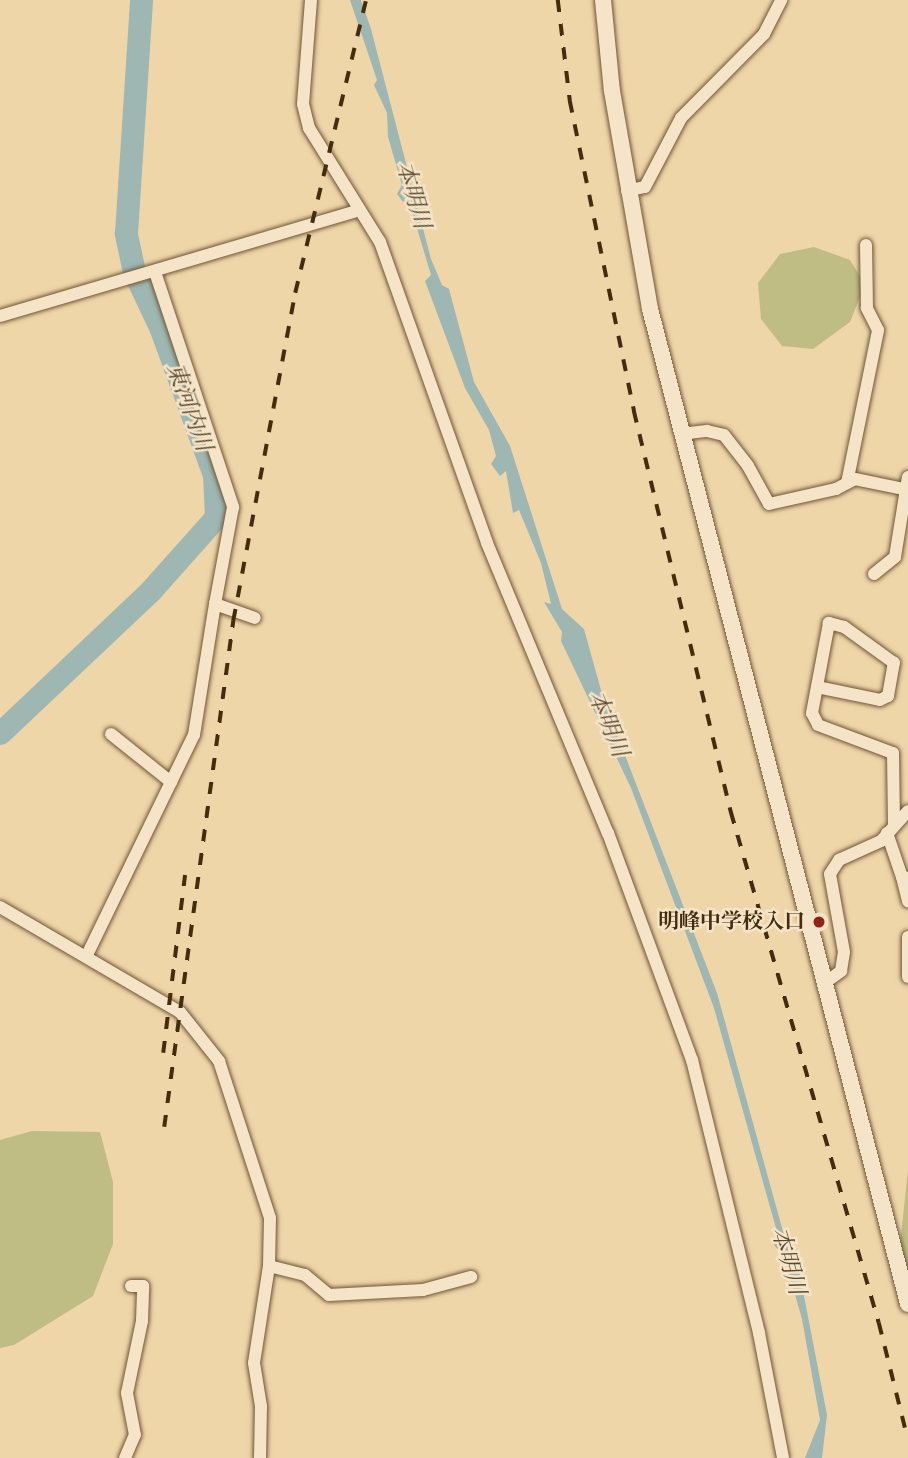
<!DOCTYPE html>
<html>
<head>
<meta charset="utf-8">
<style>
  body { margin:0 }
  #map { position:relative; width:908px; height:1458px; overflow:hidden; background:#efd6a9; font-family:Cardo,"Noto Serif JP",serif }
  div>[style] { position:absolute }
  .green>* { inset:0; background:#bfbc84 }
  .water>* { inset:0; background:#9eb7b3 }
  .river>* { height:23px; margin:-11.5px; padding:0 11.5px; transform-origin:11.5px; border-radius:11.5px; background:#9eb7b3 }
  .roads { filter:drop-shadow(0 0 2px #6f5635) drop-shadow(0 0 2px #6f5635) }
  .street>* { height:12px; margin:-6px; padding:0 6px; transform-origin:6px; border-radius:6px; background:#f5e4c7 }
  .secondary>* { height:16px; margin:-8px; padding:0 8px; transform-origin:8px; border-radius:8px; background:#f5e4c7 }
  .rail>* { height:3.5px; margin-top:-1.75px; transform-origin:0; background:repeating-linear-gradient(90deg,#442c0e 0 12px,transparent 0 24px) }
  .dots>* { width:19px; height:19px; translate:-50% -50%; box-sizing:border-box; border:4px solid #f5e4c7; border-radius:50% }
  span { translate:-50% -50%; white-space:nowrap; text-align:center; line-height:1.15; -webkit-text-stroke:5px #f5e4c7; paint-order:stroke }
  .poi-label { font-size:21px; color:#442c0e; font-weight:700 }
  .right { translate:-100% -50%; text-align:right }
  .water-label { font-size:23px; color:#56482f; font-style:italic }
</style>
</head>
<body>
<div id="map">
  <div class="green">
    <div style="clip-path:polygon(814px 247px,850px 260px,865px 284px,850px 322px,813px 349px,782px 346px,761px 319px,758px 283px,780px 254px)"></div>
    <div style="clip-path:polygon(32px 1131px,100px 1132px,113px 1182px,113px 1244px,93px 1296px,14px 1345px,0 1348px,0 1140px)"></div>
    <div style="clip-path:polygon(908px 1170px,908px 1285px,899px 1254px)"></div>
  </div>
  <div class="water">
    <div style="clip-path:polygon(350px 0,361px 0,371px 29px,431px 259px,442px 285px,449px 289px,474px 382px,510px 446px,562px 609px,584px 629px,604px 701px,717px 993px,789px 1253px,799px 1270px,827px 1415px,822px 1458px,805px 1458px,820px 1420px,802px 1319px,784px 1256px,774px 1245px,779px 1239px,714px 1008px,631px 788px,561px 641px,562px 632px,544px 602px,551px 604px,541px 563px,519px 510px,513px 513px,506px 471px,500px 476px,491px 464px,496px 456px,489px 430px,465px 388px,425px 281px,431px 275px,413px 215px,397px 194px,402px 185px,388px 137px,387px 113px,374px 85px,377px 80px)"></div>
  </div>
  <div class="river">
    <div style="left:0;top:733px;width:208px;rotate:-43.4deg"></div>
    <div style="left:151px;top:590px;width:98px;rotate:-48.3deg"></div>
    <div style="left:216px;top:517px;width:42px;rotate:-92.7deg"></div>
    <div style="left:214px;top:475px;width:155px;rotate:-110deg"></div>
    <div style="left:161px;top:329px;width:63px;rotate:-115.3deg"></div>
    <div style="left:134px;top:272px;width:40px;rotate:-102deg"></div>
    <div style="left:126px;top:233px;width:233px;rotate:-86.3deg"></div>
  </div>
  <div class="roads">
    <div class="street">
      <div style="left:311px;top:0;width:104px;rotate:94.4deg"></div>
      <div style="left:303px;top:104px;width:25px;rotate:76deg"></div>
      <div style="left:309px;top:128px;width:134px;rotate:58.1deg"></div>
      <div style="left:380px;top:242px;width:319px;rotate:70.4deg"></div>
      <div style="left:487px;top:543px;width:314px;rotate:67.4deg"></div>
      <div style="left:608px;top:833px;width:242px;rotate:69.7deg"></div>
      <div style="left:692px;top:1060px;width:281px;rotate:76.2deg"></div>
      <div style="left:759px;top:1333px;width:127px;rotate:79.1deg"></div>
      <div style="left:627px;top:191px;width:18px;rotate:-13deg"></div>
      <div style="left:645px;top:187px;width:78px;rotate:-62.4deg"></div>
      <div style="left:681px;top:118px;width:118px;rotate:-45.3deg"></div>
      <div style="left:764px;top:34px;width:38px;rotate:-63deg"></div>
      <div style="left:155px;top:272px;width:248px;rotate:71.6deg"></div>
      <div style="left:233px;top:507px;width:99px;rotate:100.5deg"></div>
      <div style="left:0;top:316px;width:372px;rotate:-16.4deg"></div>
      <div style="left:681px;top:434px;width:26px;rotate:-7deg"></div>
      <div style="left:707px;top:431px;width:17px;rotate:13deg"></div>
      <div style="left:724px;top:435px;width:39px;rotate:52deg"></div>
      <div style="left:748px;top:466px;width:43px;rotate:61.1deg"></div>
      <div style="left:769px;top:504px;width:69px;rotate:-12.6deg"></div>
      <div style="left:836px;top:489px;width:21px;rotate:-28deg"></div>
      <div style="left:855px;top:479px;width:54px;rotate:11.7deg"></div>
      <div style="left:847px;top:483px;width:156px;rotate:-78.5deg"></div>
      <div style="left:878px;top:330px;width:25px;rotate:-117deg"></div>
      <div style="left:867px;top:308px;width:63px;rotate:-90.9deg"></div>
      <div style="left:874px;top:574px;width:27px;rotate:-39deg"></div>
      <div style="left:895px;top:557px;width:81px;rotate:-80.8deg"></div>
      <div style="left:817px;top:687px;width:64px;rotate:11.7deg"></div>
      <div style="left:880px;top:700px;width:9px;rotate:-27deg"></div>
      <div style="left:888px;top:696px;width:34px;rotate:-80deg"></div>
      <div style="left:894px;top:663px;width:62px;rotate:-144.2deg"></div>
      <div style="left:844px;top:627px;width:16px;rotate:-165deg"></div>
      <div style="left:829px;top:623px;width:92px;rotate:100.7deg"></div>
      <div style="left:812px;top:713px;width:13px;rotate:63deg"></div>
      <div style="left:818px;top:725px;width:80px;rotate:20.5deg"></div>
      <div style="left:893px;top:753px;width:72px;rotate:89.2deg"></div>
      <div style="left:111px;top:734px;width:77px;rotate:38.7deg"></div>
      <div style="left:887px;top:833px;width:46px;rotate:71.2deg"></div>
      <div style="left:902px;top:877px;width:6px;rotate:9deg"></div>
      <div style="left:902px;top:877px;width:25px;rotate:76deg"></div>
      <div style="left:0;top:907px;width:208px;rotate:30.3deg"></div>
      <div style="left:180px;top:1012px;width:63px;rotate:51.5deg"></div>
      <div style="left:219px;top:1061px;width:165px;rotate:72deg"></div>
      <div style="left:270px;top:1218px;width:48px;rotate:91.2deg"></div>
      <div style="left:269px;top:1266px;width:98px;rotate:98.8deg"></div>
      <div style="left:254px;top:1363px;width:44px;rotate:80.8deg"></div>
      <div style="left:261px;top:1406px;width:52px;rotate:91.1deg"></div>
      <div style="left:908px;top:937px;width:40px;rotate:90deg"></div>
      <div style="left:87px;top:955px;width:245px;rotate:-64.1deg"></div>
      <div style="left:194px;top:735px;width:133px;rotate:-80.9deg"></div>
      <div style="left:215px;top:604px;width:42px;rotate:19.3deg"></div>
      <div style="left:826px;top:982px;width:19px;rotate:-36deg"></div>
      <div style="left:841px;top:971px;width:19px;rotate:-81deg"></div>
      <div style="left:844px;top:952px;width:79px;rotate:-100.2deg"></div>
      <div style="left:830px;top:874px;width:17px;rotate:-57deg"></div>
      <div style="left:839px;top:860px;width:46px;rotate:-24.3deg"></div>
      <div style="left:881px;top:841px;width:40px;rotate:-48deg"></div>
      <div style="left:269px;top:1266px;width:37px;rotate:14deg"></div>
      <div style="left:305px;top:1275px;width:31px;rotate:40deg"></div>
      <div style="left:329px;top:1295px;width:94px;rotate:-3deg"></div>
      <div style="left:423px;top:1290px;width:50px;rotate:-15.2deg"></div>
      <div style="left:125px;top:1458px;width:25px;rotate:-67deg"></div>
      <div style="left:135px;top:1435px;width:43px;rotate:-100.8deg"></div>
      <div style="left:127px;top:1393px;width:74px;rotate:-78.2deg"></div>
      <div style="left:142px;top:1321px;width:35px;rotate:-88deg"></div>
      <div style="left:143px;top:1286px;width:12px;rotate:180deg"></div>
    </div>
    <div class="secondary">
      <div style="left:603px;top:0;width:91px;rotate:84.4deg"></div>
      <div style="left:612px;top:91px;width:221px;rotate:80.1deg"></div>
      <div style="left:650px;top:309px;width:1028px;rotate:75.46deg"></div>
    </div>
  </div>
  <div class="rail">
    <div style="left:558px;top:0;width:102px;rotate:83.2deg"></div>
    <div style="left:570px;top:101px;width:317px;rotate:78.3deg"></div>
    <div style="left:634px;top:411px;width:413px;rotate:76.4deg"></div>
    <div style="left:731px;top:812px;width:532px;rotate:73.85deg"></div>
    <div style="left:879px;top:1323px;width:120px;rotate:76deg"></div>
    <div style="left:163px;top:1053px;width:179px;rotate:-83deg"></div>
    <div style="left:164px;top:1127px;width:511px;rotate:-82.23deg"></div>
    <div style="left:233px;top:621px;width:334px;rotate:-79.3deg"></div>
    <div style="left:295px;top:293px;width:301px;rotate:-76.4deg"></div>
  </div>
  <div class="dots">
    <div style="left:819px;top:922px;background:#8f2418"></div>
  </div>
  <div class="poi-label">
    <span class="right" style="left:805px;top:922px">明峰中学校入口</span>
  </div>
  <div class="water-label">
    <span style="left:413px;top:195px;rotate:74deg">本明川</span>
    <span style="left:189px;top:407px;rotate:70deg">東河内川</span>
    <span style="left:608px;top:724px;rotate:68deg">本明川</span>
    <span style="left:788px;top:1261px;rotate:74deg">本明川</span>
  </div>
</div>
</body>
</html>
